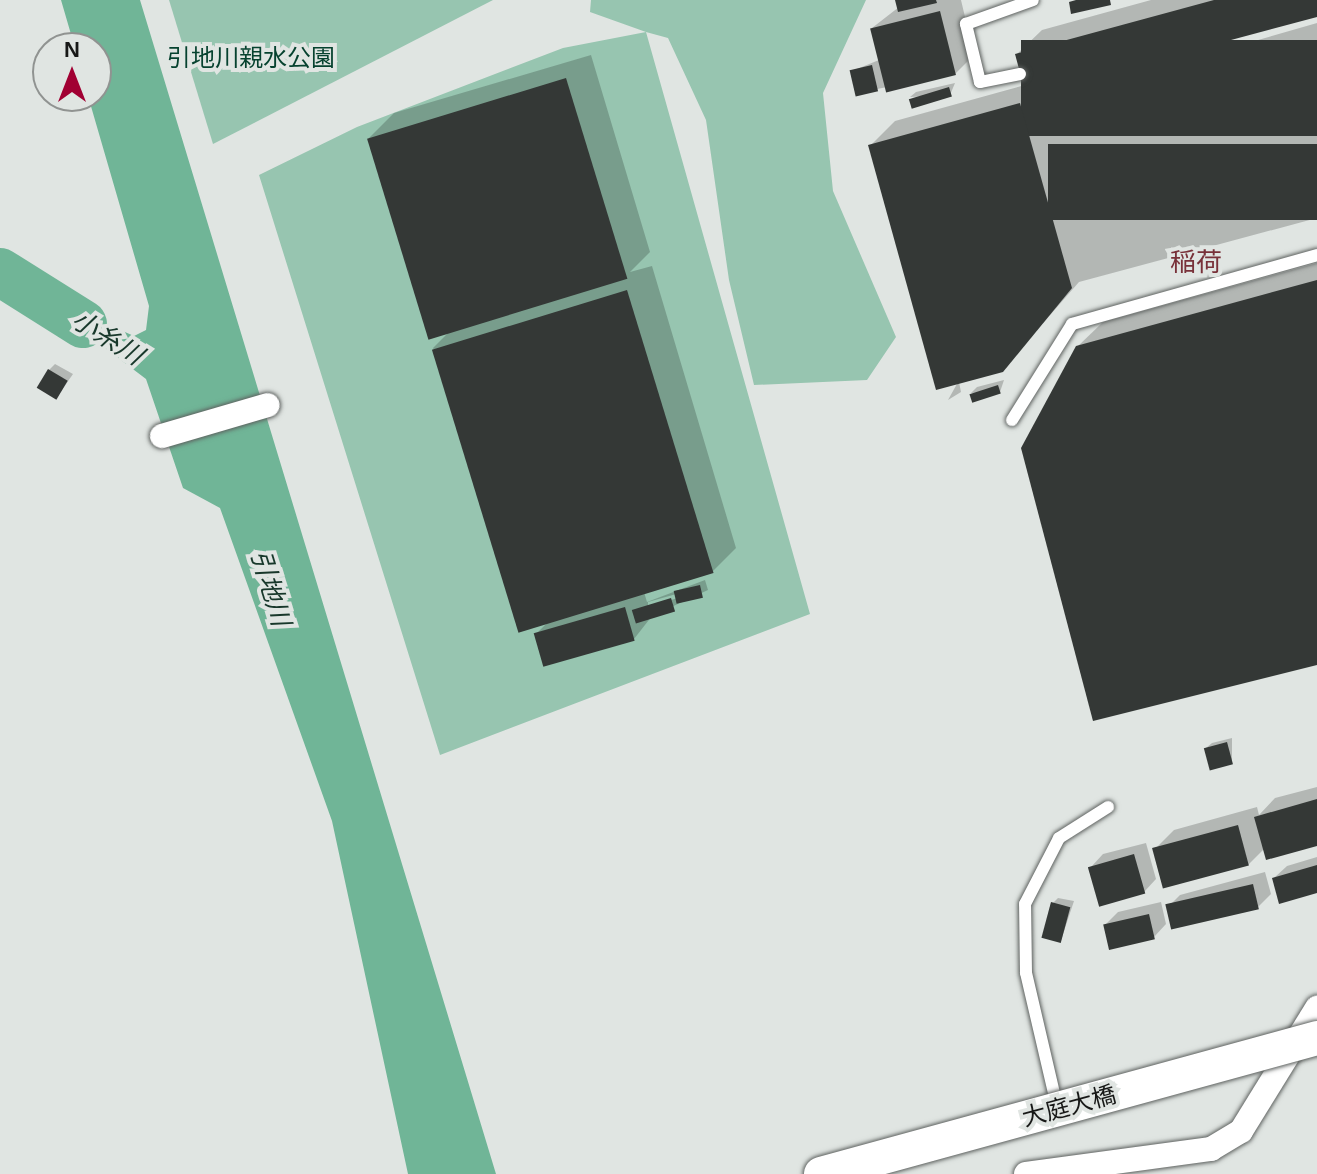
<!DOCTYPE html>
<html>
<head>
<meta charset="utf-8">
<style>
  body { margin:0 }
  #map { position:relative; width:1317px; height:1174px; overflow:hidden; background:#e0e5e2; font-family:Arial,"Noto Sans JP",sans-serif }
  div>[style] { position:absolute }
  .green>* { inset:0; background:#97c5b0 }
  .water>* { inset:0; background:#70b597 }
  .shadow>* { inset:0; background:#0003 }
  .river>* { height:48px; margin:-24px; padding:0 24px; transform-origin:24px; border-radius:24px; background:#70b597 }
  .building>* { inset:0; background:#343836; transform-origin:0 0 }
  .roads { filter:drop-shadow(0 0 2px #5e6260) drop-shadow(0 0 2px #5e6260) }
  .lane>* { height:12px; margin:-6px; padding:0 6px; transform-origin:6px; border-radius:6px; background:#fff }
  .street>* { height:24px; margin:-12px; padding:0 12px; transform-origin:12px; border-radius:12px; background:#fff }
  .bridges { filter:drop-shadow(0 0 2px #5e6260) drop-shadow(0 0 2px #5e6260) }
  .secondary-bridge>* { height:34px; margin:-17px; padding:0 17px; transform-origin:17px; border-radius:17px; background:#fff }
  span { translate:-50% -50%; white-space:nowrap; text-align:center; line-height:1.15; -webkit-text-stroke:8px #e0e5e2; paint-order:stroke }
  .park-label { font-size:24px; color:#06422f }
  .street-label { font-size:24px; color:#171817 }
  .neighbourhood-label { font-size:26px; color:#783139 }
  .water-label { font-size:26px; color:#18382b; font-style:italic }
  .north { position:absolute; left:32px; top:32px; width:80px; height:80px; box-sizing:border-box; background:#e0e5e2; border:2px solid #909391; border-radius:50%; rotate:0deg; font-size:22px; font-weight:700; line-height:32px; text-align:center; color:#171817 }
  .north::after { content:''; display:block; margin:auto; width:28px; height:36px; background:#a10033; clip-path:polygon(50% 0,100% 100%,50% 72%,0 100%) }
</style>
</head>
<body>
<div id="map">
  <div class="green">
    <div style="clip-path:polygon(169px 0,493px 0,213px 144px)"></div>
    <div style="clip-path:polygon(591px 0,866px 0,823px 93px,833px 191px,896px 337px,867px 380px,754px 385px,729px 280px,706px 120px,668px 38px,646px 32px,810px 614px,440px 755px,259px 175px,357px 127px,563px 48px,646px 32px,590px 12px)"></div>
  </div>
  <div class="water">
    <div style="clip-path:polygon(61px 0,140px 0,496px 1174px,408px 1174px,332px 821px,220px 508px,183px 488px,146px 379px,27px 289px,134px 336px,146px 330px,149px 306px,88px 96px,96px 96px,96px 48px,75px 48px)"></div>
  </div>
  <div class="shadow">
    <div style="clip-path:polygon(897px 0,961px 0,974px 55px,955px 74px,877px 89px,852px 71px,879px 60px,872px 28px,899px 7px)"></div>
    <div style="clip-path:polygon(1151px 0,1317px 0,1317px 15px,1047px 88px,1051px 100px,1317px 23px,1317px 218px,1079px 282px,1002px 370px,959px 382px,961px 392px,948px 400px,958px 382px,870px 146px,895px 121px,1025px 85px,1017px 54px,1042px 30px)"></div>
    <div style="clip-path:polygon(evenodd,591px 55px,650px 252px,630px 272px,652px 266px,736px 548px,711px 573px,644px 592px,647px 602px,705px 580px,708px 590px,652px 616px,634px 639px,536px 634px,550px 620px,433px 348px,452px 329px,369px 138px,394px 113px,591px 55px,680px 593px,681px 597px,648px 607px,648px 602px,680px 593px)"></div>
    <div style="clip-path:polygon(955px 83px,950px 95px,910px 97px,916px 92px)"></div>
    <div style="clip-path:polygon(1317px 263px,1317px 663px,1077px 347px,1103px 322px)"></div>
    <div style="clip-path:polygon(55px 364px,73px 374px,57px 397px,49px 370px)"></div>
    <div style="clip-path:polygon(1004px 380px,1000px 392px,971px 393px,977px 387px)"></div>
    <div style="clip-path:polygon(1232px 738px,1232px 762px,1206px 748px,1212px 743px)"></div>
    <div style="clip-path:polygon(1317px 787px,1317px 844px,1265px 848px,1248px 865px,1155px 849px,1174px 830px,1257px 807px,1259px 815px,1275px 798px)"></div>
    <div style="clip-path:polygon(1146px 843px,1156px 879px,1144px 892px,1091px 867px,1103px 854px)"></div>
    <div style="clip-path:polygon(1317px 857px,1317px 891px,1274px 878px,1287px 866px)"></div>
    <div style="clip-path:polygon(1265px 872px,1271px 894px,1258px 907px,1168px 907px,1180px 895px)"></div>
    <div style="clip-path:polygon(1058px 898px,1074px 901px,1061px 940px,1053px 903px)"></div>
    <div style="clip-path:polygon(1161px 902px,1166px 924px,1154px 937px,1105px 925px,1118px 912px)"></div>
  </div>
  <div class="river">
    <div style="left:0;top:272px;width:98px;rotate:32.1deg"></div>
  </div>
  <div class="building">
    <div style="clip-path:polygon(895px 0,936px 0,937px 3px,898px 12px)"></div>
    <div style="clip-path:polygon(1076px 0,1110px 0,1111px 5px,1071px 14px,1069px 2px)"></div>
    <div style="clip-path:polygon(1214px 0,1317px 0,1317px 17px,1026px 95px,1015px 54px)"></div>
    <div style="left:940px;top:11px;width:66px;height:72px;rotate:76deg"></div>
    <div style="left:1317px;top:40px;width:96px;height:296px;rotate:90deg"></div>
    <div style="left:872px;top:65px;width:27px;height:23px;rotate:77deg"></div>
    <div style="left:566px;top:78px;width:210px;height:208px;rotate:73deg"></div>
    <div style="left:949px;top:87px;width:10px;height:42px;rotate:73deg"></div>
    <div style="clip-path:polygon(1020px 103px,1072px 288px,1003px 372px,936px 390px,868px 145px)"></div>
    <div style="left:1317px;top:144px;width:76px;height:269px;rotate:90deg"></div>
    <div style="clip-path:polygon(1317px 280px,1317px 665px,1093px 721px,1021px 448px,1076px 346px)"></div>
    <div style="left:627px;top:290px;width:296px;height:204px;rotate:73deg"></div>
    <div style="left:48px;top:369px;width:23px;height:22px;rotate:31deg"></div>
    <div style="left:998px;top:385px;width:9px;height:30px;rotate:72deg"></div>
    <div style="left:700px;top:585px;width:13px;height:27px;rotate:77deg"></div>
    <div style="left:671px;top:598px;width:14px;height:41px;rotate:73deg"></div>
    <div style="left:625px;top:607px;width:35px;height:95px;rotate:74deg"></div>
    <div style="left:1227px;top:742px;width:23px;height:24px;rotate:75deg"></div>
    <div style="clip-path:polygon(1317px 799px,1317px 846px,1266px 860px,1254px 817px)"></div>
    <div style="left:1238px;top:825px;width:42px;height:89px;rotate:75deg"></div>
    <div style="left:1134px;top:854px;width:41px;height:48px;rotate:74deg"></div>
    <div style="clip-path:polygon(1317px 865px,1317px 893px,1279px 904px,1272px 878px)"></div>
    <div style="left:1253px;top:884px;width:26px;height:90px;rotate:77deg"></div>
    <div style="left:1051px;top:902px;width:20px;height:37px;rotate:15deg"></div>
    <div style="left:1149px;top:914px;width:26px;height:47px;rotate:77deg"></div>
  </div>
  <div class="roads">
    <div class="lane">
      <div style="left:1020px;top:74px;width:41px;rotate:168.7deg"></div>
      <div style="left:980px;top:82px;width:60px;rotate:-103.6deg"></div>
      <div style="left:966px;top:24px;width:71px;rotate:-19.7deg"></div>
      <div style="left:1012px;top:420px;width:113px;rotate:-58deg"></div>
      <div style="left:1072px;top:324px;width:255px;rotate:-15.7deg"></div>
      <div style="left:1057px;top:1106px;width:137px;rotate:-103.1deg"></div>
      <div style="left:1026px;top:973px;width:69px;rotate:-90.8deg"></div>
      <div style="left:1025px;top:904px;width:74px;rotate:-62.7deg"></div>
      <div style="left:1059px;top:838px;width:58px;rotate:-32.3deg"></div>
    </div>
    <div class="street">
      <div style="left:162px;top:436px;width:110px;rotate:-16.3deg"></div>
      <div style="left:1026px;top:1174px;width:187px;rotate:-7.7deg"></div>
      <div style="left:1211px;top:1149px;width:35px;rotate:-31deg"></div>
      <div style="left:1241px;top:1131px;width:145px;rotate:-58.3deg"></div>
    </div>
  </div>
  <div class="bridges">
    <div class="secondary-bridge">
      <div style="left:821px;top:1174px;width:514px;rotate:-15.33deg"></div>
    </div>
  </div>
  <div class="park-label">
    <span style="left:251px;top:58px">引地川親水公園</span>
  </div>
  <div class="street-label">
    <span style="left:1069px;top:1106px;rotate:-15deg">大庭大橋</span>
  </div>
  <div class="neighbourhood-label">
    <span style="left:1196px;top:263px">稲荷</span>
  </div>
  <div class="water-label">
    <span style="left:107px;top:338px;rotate:32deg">小糸川</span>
    <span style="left:270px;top:588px;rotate:73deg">引地川</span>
  </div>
  <div class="north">N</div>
</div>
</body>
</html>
